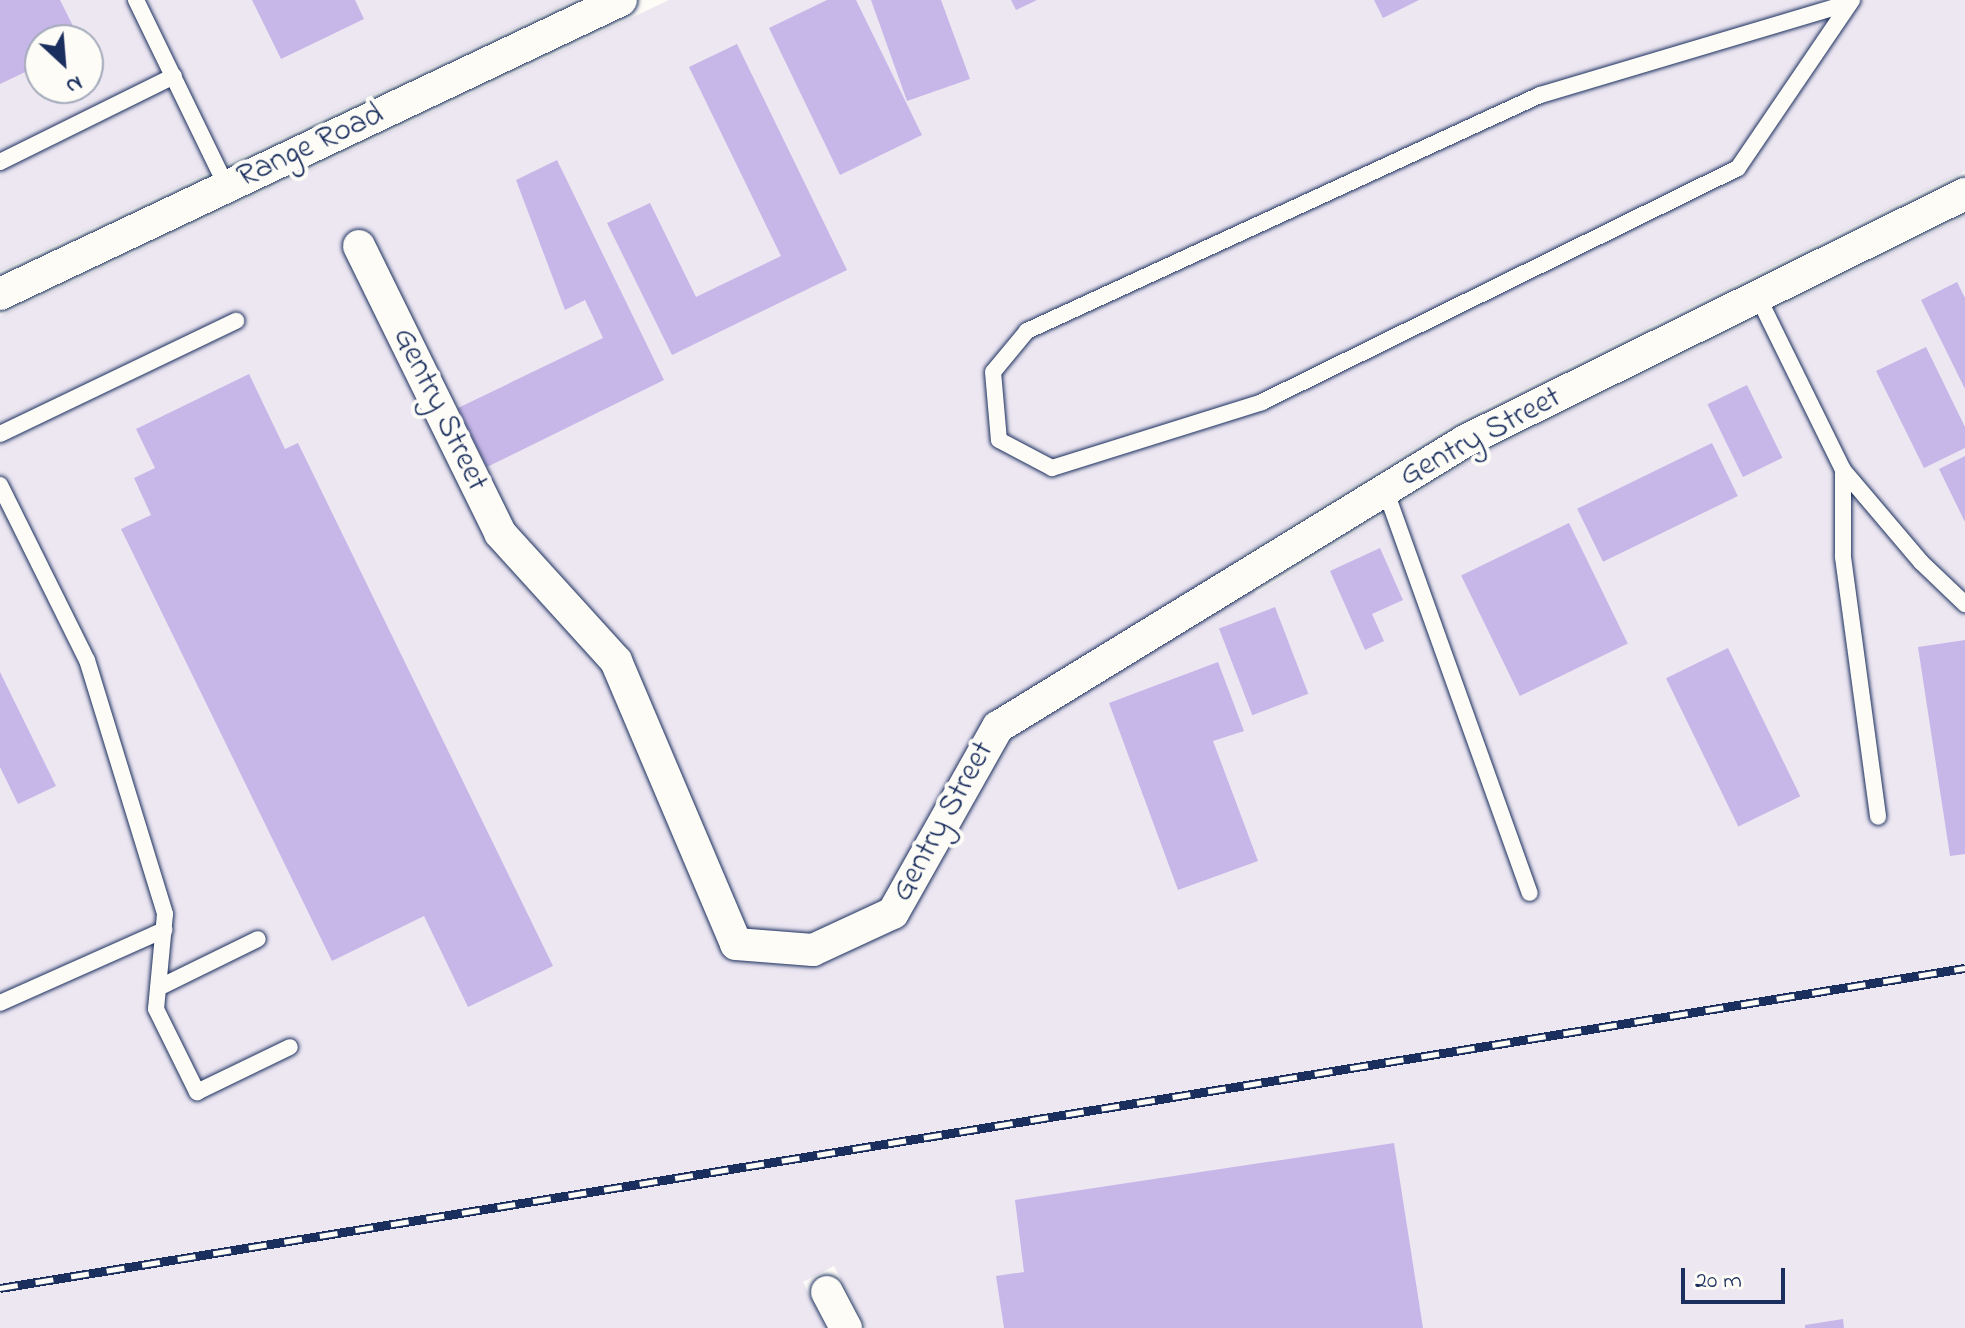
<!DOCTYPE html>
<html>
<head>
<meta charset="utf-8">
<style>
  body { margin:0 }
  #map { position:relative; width:1965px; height:1328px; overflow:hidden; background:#fdfcf7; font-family:"Indie Flower",sans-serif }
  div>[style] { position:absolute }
  .built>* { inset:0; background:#ede7f2 }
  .building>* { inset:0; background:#c7b7e8; transform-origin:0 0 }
  .roads { filter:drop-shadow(0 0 2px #1b2f5e) drop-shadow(0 0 2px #1b2f5e) }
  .lane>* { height:16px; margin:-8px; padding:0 8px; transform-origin:8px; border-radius:8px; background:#fdfcf7 }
  .street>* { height:32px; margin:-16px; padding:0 16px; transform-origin:16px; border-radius:16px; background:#fdfcf7 }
  .rail>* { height:9px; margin-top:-4.5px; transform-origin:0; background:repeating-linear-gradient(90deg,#fdfcf7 0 18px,#1b2f5e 0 36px); box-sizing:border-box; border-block:2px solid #1b2f5e }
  span { translate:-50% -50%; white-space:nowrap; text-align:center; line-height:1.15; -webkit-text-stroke:8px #fdfcf7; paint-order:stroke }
  .street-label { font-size:32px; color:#1b2f5e }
  .north { position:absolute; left:24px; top:24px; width:80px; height:80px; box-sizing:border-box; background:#fdfcf7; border:2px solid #a3aaba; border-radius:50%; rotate:154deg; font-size:22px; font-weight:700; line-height:32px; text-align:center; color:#1b2f5e }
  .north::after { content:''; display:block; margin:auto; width:28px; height:36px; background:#1b2f5e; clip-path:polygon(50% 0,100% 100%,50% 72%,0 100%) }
  .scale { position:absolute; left:1681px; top:1268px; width:104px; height:36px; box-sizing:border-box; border:4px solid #1b2f5e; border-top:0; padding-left:10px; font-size:24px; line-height:28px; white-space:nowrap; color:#1b2f5e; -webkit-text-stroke:6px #fdfcf7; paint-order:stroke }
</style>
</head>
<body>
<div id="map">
  <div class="built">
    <div style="clip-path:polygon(evenodd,0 0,574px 0,0 271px,0 0,40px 40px,88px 40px,88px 88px,40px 88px,40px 40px)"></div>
    <div style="clip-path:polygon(669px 0,1965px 0,1965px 171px,1456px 422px,1235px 560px,1256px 594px,1474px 458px,1965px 216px,1965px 1328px,866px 1328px,834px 1266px,803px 1282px,826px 1328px,0 1328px,0 316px)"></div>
  </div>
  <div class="building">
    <div style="clip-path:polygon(0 0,60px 0,80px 40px,40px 40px,40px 65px,0 84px)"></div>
    <div style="clip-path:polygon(252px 0,355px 0,364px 19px,281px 59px)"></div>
    <div style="clip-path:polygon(827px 0,856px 0,922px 135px,840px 175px,769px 28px)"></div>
    <div style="clip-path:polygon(871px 0,941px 0,970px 79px,907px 101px)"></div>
    <div style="clip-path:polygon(1011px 0,1037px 0,1016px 10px)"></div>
    <div style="clip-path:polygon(1374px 0,1419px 0,1383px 18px)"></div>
    <div style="clip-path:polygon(737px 44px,847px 270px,672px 355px,607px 223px,650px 203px,696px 297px,781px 256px,689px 67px)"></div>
    <div style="clip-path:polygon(557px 160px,664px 380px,487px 467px,458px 408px,603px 338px,585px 300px,565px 310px,516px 180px)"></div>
    <div style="clip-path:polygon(1957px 282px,1965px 298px,1965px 389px,1921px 300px)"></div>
    <div style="clip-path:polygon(1926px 347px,1965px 427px,1965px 448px,1924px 468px,1876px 371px)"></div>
    <div style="clip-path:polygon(249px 374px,285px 449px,298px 443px,553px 966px,468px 1007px,424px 916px,332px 961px,121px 529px,151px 515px,134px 478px,155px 468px,136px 429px)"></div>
    <div style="left:1747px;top:385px;width:81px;height:44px;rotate:64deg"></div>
    <div style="left:1712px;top:443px;width:59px;height:150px;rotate:64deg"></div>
    <div style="clip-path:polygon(1965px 456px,1965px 522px,1939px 469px)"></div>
    <div style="left:1569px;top:523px;width:134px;height:120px;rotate:64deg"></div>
    <div style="clip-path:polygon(1380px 548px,1403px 600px,1372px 614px,1384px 641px,1365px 650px,1330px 571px)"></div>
    <div style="left:1275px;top:607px;width:93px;height:60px;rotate:69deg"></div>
    <div style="clip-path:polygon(1965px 640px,1965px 854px,1950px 856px,1918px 647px)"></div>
    <div style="left:1728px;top:648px;width:165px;height:69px;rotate:64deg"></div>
    <div style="clip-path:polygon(1218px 662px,1244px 731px,1213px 741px,1258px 861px,1178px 890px,1109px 703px)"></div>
    <div style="clip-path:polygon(0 672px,56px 786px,18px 804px,0 767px)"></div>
    <div style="clip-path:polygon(1394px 1143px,1423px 1328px,1004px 1328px,996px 1276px,1024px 1272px,1015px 1200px)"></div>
    <div style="clip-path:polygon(1843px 1319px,1844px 1328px,1805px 1328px,1805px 1325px)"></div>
  </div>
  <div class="roads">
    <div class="lane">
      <div style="left:136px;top:0;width:208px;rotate:64.1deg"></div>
      <div style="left:1849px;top:3px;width:322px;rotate:163.4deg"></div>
      <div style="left:1540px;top:95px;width:565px;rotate:155.3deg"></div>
      <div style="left:1027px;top:331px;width:53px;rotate:129.7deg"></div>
      <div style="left:993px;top:372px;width:68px;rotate:85deg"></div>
      <div style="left:999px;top:440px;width:60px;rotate:27.8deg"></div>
      <div style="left:1052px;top:468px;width:220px;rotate:-17.4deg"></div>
      <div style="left:1262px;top:402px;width:530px;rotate:-26.18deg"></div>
      <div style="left:1738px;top:168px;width:203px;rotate:-55.8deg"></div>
      <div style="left:0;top:162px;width:194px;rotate:-26.3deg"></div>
      <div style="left:1758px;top:297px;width:193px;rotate:63.8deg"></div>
      <div style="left:1843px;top:470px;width:121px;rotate:49.7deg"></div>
      <div style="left:1921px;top:562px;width:61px;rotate:43.7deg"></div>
      <div style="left:0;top:434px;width:262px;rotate:-25.6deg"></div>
      <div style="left:1843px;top:470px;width:87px;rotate:90deg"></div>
      <div style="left:1843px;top:557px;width:262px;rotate:82.3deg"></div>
      <div style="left:0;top:485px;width:195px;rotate:63.6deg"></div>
      <div style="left:87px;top:660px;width:266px;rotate:72.9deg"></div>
      <div style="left:165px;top:914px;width:95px;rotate:95.4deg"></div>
      <div style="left:156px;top:1009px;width:93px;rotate:63.7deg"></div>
      <div style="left:197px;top:1092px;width:103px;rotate:-25.8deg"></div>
      <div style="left:1385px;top:489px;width:429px;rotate:70.3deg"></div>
      <div style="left:158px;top:988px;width:111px;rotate:-26.1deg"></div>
      <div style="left:0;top:1003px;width:180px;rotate:-24deg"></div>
    </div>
    <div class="street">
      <div style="left:359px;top:246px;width:320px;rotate:63.8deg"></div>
      <div style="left:500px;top:533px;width:173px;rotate:47.8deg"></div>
      <div style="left:616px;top:661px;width:307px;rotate:67deg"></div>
      <div style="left:736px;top:944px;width:77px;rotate:4.5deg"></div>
      <div style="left:813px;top:950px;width:88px;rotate:-24.8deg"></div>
      <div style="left:893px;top:913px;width:214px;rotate:-60.6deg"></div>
      <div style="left:998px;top:727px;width:548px;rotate:-31.48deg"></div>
      <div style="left:1465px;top:441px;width:558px;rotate:-26.29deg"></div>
      <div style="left:0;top:294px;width:687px;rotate:-25.33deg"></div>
      <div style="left:827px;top:1292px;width:41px;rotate:62.2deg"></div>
    </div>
  </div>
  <div class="rail">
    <div style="left:0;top:1288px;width:1991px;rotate:-9.25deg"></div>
  </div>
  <div class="street-label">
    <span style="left:311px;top:147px;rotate:-25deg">Range Road</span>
    <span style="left:439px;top:410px;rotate:64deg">Gentry Street</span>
    <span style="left:1481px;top:438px;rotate:-28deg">Gentry Street</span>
    <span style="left:944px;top:822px;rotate:-61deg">Gentry Street</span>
  </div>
  <div class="north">N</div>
  <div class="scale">20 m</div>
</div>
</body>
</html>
